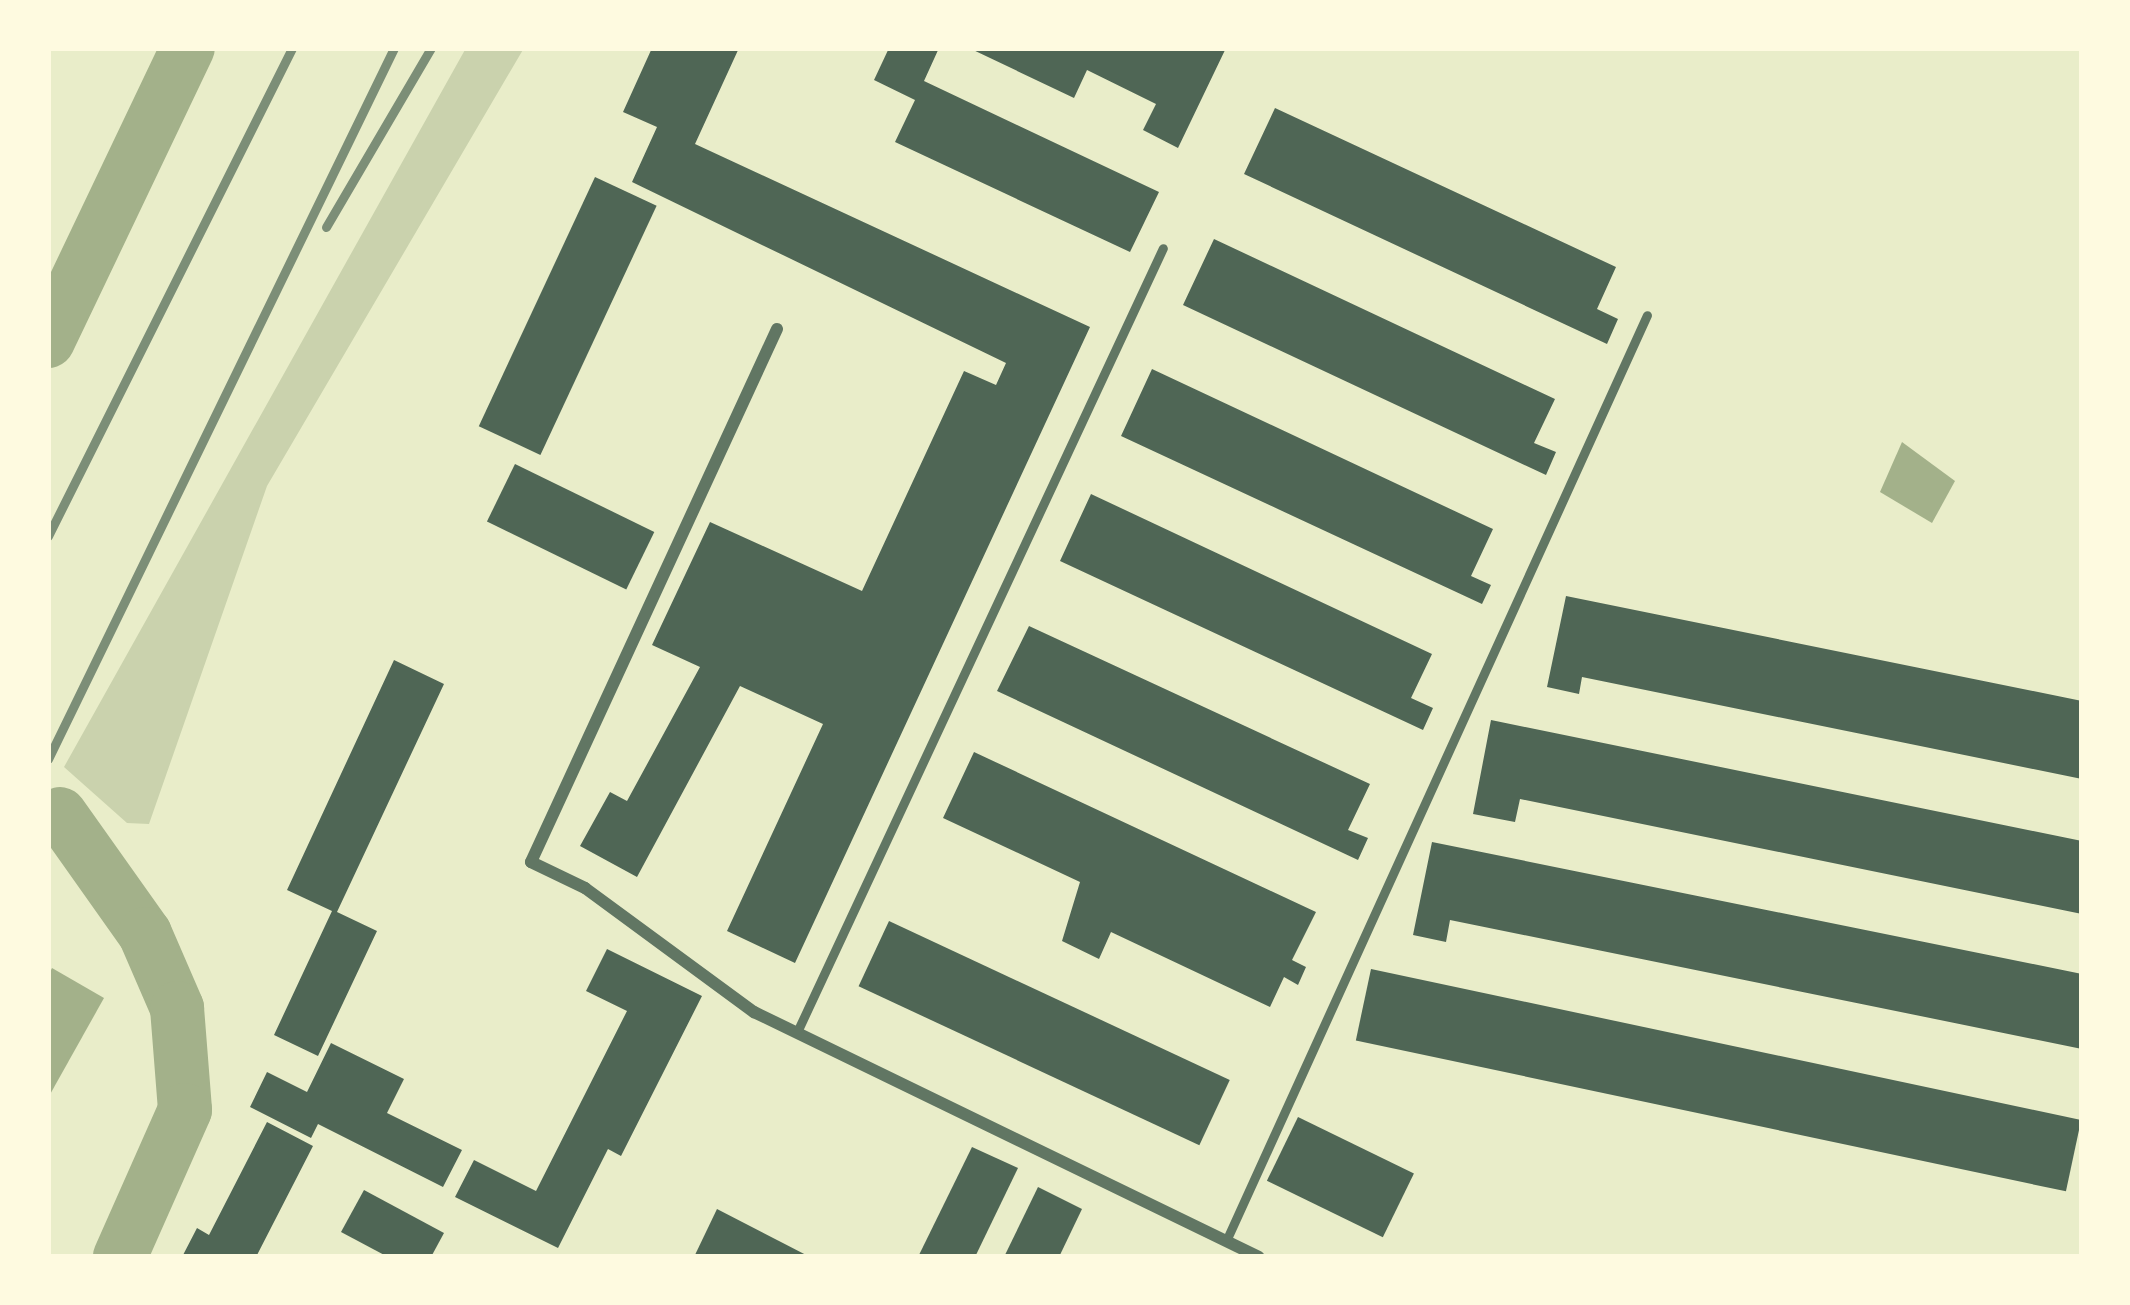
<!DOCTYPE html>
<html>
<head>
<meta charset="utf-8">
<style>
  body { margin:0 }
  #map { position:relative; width:2130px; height:1305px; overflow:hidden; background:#e9edc9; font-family:"Public Sans",sans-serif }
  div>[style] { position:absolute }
  .green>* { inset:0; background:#cad2ad }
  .water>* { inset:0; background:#a3b18a }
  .canal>* { height:54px; margin:-27px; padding:0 27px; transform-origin:27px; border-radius:27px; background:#a3b18a }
  .building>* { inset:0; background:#4f6655; transform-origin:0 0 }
  .service>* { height:9px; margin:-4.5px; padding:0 4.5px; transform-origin:4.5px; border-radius:4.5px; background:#617663 }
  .minor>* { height:12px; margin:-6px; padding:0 6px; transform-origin:6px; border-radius:6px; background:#617663 }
  .rail>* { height:9px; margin:-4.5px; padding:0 4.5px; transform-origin:4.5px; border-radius:4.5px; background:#7c8e77 }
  span { translate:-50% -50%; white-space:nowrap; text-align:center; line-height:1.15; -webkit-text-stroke:12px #fefae0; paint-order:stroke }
  .frame { position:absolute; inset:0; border:51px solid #fefae0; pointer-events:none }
</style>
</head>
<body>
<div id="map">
  <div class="green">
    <div style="clip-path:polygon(466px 48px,524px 48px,267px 486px,149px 824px,127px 823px,64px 767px)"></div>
  </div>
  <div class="water">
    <div style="clip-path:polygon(1902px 442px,1955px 481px,1932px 523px,1880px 492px)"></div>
    <div style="clip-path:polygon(52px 968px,104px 998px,48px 1098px,48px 976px)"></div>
  </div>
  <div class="canal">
    <div style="left:48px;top:341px;width:325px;rotate:-64.5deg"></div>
    <div style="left:60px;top:814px;width:147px;rotate:54.7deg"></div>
    <div style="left:145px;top:934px;width:81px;rotate:66.6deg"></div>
    <div style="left:177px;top:1008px;width:102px;rotate:85.5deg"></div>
    <div style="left:185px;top:1110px;width:161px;rotate:113.9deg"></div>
  </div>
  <div class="building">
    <div style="clip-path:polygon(652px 48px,739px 48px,695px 144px,1090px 327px,795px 963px,727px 931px,823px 724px,740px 686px,637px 877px,580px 846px,610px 792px,627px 801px,700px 667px,652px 645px,710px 522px,862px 591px,964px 371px,996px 385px,1006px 363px,632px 182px,657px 127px,623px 112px)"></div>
    <div style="clip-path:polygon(889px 48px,939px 48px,924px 81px,1159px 192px,1130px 252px,895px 142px,915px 100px,874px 80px)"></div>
    <div style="clip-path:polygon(969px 48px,1226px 48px,1178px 148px,1143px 130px,1156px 104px,1087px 70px,1074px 98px)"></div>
    <div style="clip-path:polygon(1275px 108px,1616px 267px,1597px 309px,1618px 319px,1607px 344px,1244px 174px)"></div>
    <div style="left:595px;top:177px;width:68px;height:275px;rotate:25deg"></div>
    <div style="clip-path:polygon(1214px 239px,1555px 399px,1534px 443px,1556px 452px,1546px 475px,1183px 305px)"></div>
    <div style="clip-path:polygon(1152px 369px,1493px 529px,1471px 576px,1491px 585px,1482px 604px,1121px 436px)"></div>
    <div style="left:515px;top:464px;width:155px;height:64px;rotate:26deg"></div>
    <div style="clip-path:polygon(1091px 494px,1432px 654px,1411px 698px,1433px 708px,1423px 730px,1060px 561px)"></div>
    <div style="clip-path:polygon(1566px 596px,2082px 701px,2082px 779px,1582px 677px,1579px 694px,1547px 687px)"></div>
    <div style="clip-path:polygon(1029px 626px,1370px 784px,1348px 830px,1368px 838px,1358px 860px,997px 691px)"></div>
    <div style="clip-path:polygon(394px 660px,444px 684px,337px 912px,377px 931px,318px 1056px,274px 1035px,332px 911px,287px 890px)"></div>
    <div style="clip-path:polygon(1491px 720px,2082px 841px,2082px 914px,1520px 799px,1515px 822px,1473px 814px)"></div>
    <div style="clip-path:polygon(974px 752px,1316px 912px,1292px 960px,1306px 967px,1298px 985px,1284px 977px,1270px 1007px,1111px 932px,1099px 959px,1062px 941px,1080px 882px,943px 818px)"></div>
    <div style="clip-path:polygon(1432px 842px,2082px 974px,2082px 1049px,1450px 920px,1446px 942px,1413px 935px)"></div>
    <div style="left:889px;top:921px;width:376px;height:72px;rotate:25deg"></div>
    <div style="clip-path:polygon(607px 949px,702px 996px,621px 1156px,608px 1149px,558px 1248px,455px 1197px,474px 1160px,536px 1191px,627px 1011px,586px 991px)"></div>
    <div style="left:1371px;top:969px;width:726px;height:73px;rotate:12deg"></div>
    <div style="clip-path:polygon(331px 1043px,404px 1079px,387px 1113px,462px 1150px,443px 1187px,318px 1124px,311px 1138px,250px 1107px,267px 1072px,307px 1092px)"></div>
    <div style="left:1298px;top:1117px;width:129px;height:71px;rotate:26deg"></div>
    <div style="clip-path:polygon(267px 1122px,313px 1146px,256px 1257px,182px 1257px,197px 1228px,209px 1235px)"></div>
    <div style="clip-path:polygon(972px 1147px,1018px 1168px,975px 1257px,918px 1257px)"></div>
    <div style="clip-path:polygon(1038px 1187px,1082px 1209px,1059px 1257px,1004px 1257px)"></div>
    <div style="clip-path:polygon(364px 1190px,444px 1233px,431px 1257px,388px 1257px,341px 1232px)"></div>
    <div style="clip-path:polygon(717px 1209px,810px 1257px,694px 1257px)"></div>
  </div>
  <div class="service">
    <div style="left:797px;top:1032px;width:865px;rotate:-64.98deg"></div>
    <div style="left:1226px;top:1241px;width:1017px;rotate:-65.55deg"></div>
  </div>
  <div class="minor">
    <div style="left:777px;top:329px;width:587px;rotate:114.78deg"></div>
    <div style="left:531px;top:862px;width:60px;rotate:25.7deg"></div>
    <div style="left:585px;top:888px;width:210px;rotate:36.3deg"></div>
    <div style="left:754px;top:1012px;width:561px;rotate:25.88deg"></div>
  </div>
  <div class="rail">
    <div style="left:326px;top:227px;width:208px;rotate:-59.6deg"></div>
    <div style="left:48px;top:536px;width:546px;rotate:-63.43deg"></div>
    <div style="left:48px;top:759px;width:791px;rotate:-64.05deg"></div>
  </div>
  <div class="frame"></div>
</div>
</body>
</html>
